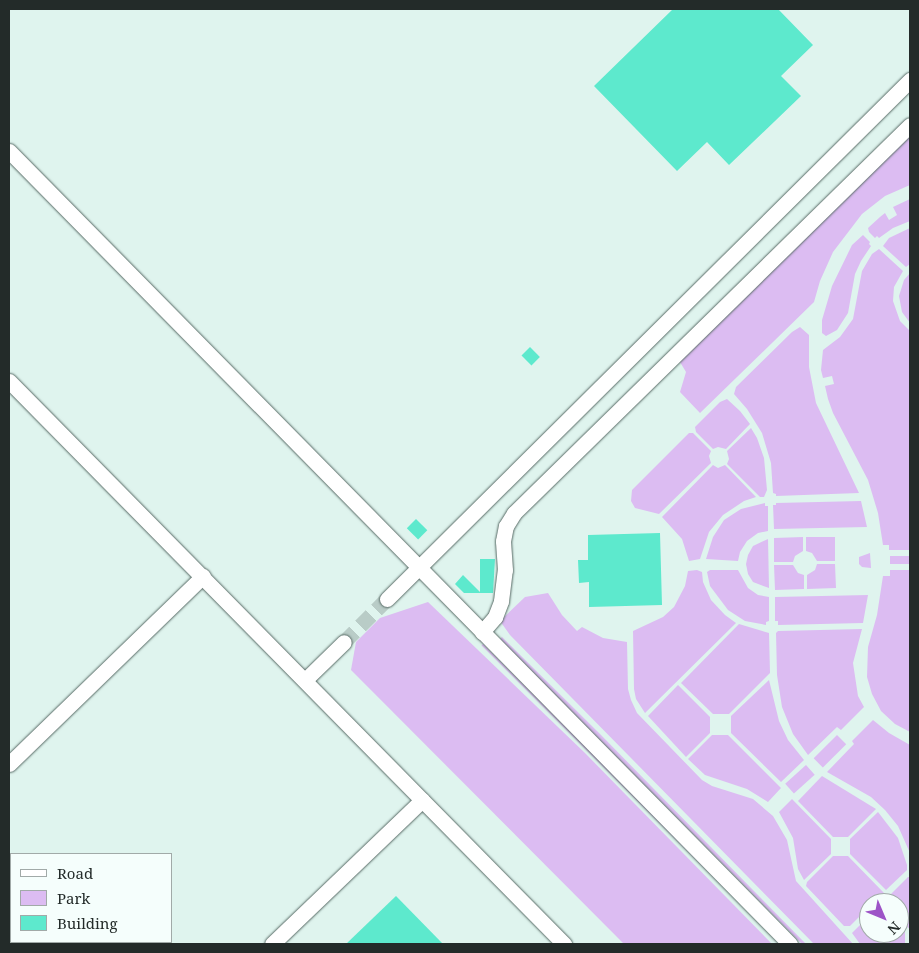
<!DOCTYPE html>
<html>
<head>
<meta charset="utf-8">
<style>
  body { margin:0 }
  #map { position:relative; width:919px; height:953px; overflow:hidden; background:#dff4ee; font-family:"Noto Serif",serif }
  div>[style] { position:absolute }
  .green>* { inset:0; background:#dcbcf2; transform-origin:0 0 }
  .building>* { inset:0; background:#5de9cd; transform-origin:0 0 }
  .minor-tunnel>* { height:15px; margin-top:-7.5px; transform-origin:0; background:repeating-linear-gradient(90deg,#b9ccc7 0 15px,transparent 0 23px) }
  .roads { filter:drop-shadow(0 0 1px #576a65) drop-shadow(0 0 1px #576a65) }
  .minor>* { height:15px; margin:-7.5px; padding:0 7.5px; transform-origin:7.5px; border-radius:7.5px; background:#fff }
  span { translate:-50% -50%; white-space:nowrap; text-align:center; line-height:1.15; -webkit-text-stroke:4px #f5fefc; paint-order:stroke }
  .frame { position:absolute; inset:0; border:10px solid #232b29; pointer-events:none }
  .legend { position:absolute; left:10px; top:853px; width:162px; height:90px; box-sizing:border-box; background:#f5fefc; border:1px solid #a1aaa8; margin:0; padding:6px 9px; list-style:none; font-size:15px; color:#232b29 }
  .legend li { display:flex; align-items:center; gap:10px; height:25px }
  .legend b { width:25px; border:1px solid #a1aaa8 }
  .north { position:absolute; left:859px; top:893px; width:50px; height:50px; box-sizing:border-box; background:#f5fefc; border:1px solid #a1aaa8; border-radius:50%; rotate:135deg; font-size:14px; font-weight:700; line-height:20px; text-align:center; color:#232b29 }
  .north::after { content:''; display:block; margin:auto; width:18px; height:22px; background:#9d54c7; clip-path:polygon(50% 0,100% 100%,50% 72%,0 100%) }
</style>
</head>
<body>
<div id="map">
  <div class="green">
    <div style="clip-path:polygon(910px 135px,910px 185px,885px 196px,862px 214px,833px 252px,820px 281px,814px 302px,700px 413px,680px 392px,686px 372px,680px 362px)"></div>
    <div style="clip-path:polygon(910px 199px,910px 221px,893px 228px,879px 238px,877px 236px,875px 238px,869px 232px,868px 228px,880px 217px,885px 213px,889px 220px,897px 215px,893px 207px)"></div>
    <div style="clip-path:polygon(910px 228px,910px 264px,906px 267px,883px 246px,889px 238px)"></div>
    <div style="clip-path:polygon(863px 235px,870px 242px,869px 244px,871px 246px,861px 261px,855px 274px,848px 313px,837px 330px,826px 336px,822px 333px,822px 320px,832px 286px,852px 245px)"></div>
    <div style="clip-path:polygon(879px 249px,903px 271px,894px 287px,893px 301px,900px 321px,910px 331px,910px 550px,889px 550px,889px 545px,883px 545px,878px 513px,868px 480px,833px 413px,828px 399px,825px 386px,834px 384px,832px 376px,823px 378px,821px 370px,823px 350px,840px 337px,853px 319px,862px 271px,872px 254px)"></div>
    <div style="clip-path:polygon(910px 273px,910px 323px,902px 312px,899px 296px,904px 280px)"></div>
    <div style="clip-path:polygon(800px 327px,809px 335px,809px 367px,816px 403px,859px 493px,776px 496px,776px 494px,773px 493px,771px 463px,762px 433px,747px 409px,734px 394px,736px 387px,792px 332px)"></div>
    <div style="clip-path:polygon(727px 399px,740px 411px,750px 424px,726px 449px,718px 447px,713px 449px,696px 432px,695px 427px,720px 402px)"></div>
    <div style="clip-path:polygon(751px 428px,757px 438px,764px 458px,767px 490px,764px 497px,760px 497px,727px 464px,729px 459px,727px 451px)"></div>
    <div style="clip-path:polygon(689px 433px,693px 433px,711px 451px,709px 456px,711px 463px,659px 514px,635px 508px,631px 501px,632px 490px)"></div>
    <div style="clip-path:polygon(713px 465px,718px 468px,725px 465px,756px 497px,744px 501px,723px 515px,709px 532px,700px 559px,689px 561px,682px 539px,662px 517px)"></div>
    <div style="clip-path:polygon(861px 501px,867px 527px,774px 529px,773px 505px,776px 505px,776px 503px)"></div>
    <div style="clip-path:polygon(765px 503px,765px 506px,768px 506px,768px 531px,758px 533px,747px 541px,740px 552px,738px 561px,706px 559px,713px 537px,724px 520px,741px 509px)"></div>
    <div style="clip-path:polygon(803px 537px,803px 551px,795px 556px,793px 562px,774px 562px,774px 538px)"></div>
    <div style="clip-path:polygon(806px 537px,835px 537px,835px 561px,817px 561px,812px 553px,806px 551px)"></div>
    <div style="clip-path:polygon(768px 539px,769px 588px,753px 582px,748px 574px,746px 564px,748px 555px,753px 546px)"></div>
    <div style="clip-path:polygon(870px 553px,871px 568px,862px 567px,859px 564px,859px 557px)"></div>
    <div style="left:890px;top:556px;width:20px;height:8px"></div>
    <div style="clip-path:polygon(817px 564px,835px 564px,836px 588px,807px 589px,807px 575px,815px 570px)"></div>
    <div style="clip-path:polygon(774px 565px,793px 565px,798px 573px,804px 575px,804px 589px,775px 590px)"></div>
    <div style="clip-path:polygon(697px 570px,702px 572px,703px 582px,711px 600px,725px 615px,736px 623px,645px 713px,636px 699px,634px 689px,633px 631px,663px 617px,674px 607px,685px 586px,688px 571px)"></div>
    <div style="clip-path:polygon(710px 570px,738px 570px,748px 588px,758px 595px,769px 597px,769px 621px,766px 622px,766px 625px,745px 621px,728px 610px,710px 586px,707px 572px)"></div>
    <div style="clip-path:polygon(890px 570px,910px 570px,910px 732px,895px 724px,881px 711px,872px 694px,867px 677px,868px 647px,877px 615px,883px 576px,890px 576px)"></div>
    <div style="clip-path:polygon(548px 593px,562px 615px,577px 631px,582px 627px,603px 638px,627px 642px,628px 689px,631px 700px,637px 713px,702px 780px,712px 786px,753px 799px,773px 816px,787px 840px,796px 881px,853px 944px,814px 944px,510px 635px,500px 621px,525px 597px)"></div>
    <div style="clip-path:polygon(868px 595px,863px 623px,778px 625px,778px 621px,775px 621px,775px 597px)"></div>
    <div style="clip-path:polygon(428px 602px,585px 753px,772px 944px,624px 944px,351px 670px,356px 642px,380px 618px)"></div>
    <div style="clip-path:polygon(739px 624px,769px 633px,770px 673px,729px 714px,713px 714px,681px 683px)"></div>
    <div style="clip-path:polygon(862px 629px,853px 663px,858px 696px,864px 707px,841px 730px,837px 727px,808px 755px,793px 734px,782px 707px,777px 675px,776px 633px,778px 631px)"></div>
    <div style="clip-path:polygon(502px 637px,600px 734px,806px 944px,802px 944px,500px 639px)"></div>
    <div style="left:483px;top:644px;width:422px;height:2px;rotate:45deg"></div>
    <div style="clip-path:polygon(769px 680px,779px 721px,788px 740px,804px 760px,781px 782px,731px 733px,731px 716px)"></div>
    <div style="clip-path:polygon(678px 685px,710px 717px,710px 733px,686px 757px,648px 716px)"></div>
    <div style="clip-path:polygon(873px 720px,889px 733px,910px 745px,910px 853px,898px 826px,885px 810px,871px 797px,827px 772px,854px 744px,852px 741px)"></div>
    <div style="clip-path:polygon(712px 735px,728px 735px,781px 788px,768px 802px,747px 789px,705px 775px,688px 759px)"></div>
    <div style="left:837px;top:735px;width:13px;height:33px;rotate:45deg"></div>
    <div style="left:806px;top:765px;width:13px;height:28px;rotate:48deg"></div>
    <div style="clip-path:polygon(822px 776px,876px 809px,848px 837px,833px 837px,798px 801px)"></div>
    <div style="clip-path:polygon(792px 799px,831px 839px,831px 854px,804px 880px,798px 869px,793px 838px,779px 812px)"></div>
    <div style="clip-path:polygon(878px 812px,898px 838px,907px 865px,907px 870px,886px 890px,850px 854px,850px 839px)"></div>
    <div style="clip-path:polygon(833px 856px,848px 856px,884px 893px,873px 903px,869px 903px,869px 907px,850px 926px,844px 926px,806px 886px,807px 882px)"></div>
    <div style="clip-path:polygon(908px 877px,910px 877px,910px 929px,899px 921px,899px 903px,882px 903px)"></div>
    <div style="clip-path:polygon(869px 916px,869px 933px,899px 933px,899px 926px,905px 931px,905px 944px,860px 944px,852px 933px)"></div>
  </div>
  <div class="building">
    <div style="clip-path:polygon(673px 9px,778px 9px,813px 45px,781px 76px,801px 96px,729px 165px,707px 142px,677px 171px,594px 86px)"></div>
    <div style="left:530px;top:347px;width:14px;height:12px;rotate:45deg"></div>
    <div style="left:416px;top:519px;width:16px;height:13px;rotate:45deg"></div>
    <div style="clip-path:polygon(660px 533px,662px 605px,589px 607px,589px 582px,579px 583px,578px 560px,588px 560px,588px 535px)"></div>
    <div style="clip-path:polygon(480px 559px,495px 559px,493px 593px,464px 593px,455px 584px,463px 575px,480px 592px)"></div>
    <div style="clip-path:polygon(396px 896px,443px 944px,346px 944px)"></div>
  </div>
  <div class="minor-tunnel">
    <div style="left:344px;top:642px;width:61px;rotate:-45deg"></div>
  </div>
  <div class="roads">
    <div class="minor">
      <div style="left:9px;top:151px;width:1113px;rotate:45.44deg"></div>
      <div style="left:9px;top:381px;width:791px;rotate:45.41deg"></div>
      <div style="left:387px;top:599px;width:737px;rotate:-44.78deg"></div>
      <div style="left:482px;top:632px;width:20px;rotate:-49deg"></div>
      <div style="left:495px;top:617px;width:17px;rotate:-69deg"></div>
      <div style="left:501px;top:601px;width:31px;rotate:-83deg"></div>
      <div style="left:505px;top:570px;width:29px;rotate:-94deg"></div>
      <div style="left:503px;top:541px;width:15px;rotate:-79deg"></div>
      <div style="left:506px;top:526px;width:15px;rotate:-58deg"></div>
      <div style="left:514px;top:513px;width:554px;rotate:-44.42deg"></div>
      <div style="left:305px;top:680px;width:54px;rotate:-44.3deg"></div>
      <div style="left:9px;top:764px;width:270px;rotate:-44.1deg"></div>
      <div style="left:272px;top:944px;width:208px;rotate:-43.8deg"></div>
    </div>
  </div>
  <div class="frame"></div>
  <ul class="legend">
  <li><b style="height:6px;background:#fff"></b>Road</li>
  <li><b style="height:14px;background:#dcbcf2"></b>Park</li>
  <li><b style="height:14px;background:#5de9cd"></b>Building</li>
  </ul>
  <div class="north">N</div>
</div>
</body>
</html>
